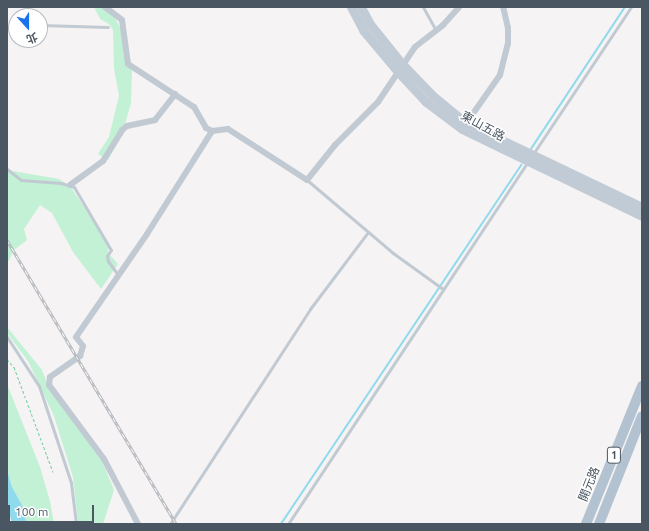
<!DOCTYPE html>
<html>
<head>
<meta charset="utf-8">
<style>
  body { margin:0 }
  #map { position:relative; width:649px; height:531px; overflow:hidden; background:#f5f3f3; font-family:Ubuntu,"Noto Sans TC",sans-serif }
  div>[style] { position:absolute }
  .green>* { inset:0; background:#c3f1d5 }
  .water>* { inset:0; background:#90daee }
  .stream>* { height:1.5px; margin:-0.75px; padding:0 0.75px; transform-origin:0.75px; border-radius:0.75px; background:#90daee }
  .path>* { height:1px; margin-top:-0.5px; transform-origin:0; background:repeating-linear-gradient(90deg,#7ad0a6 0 3px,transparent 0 5px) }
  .lane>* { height:3px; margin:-1.5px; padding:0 1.5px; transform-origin:1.5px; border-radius:1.5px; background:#c1cad2 }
  .street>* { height:6px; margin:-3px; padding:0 3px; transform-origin:3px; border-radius:3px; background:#c1cad2 }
  .secondary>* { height:9px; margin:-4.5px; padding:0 4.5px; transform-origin:4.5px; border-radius:4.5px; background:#c1cbd6 }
  .primary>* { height:10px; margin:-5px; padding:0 5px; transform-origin:5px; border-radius:5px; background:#b3c2d1 }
  .rail>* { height:3px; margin-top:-1.5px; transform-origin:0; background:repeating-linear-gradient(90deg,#fff 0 4.5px,#b5b8bd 0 9px); box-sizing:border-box; border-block:1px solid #b5b8bd }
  span { translate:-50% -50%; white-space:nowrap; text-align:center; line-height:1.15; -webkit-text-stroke:3px #fff; paint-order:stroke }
  .shield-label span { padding:1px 3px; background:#fff; border:1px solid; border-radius:3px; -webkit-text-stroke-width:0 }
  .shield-label { font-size:11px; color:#4a5661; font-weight:700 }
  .street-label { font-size:12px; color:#4a5661 }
  .frame { position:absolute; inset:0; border:8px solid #4a5661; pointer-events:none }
  .north { position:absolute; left:8px; top:8px; width:40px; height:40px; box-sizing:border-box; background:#fff; border:1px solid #b7bbc0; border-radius:50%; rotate:159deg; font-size:11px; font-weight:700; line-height:16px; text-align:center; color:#4a5661 }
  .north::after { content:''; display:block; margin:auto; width:14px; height:18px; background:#1a73e8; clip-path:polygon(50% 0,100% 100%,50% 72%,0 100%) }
  .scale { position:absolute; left:8px; top:505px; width:86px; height:18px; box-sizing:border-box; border:2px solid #4a5661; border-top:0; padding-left:5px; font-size:12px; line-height:14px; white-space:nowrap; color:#4a5661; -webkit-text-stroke:3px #fff; paint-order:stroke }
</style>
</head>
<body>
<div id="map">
  <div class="green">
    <div style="clip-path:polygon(94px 7px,107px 7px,111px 10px,125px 37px,132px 71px,131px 103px,122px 135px,108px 160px,98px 154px,109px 137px,119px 96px,114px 68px,113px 30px,109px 24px,100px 19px)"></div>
    <div style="clip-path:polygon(7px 170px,59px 179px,70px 186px,109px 244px,108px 253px,118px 264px,101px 289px,73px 252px,52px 213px,40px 205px,24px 229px,27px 240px,14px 250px,7px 264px)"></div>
    <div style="clip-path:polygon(7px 327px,42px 370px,49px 388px,102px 461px,114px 490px,103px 524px,78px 524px,73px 477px,54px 416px,28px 361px,7px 333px)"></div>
    <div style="clip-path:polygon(7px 384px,40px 467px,50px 501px,54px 524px,27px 524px,22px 505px,12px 487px,7px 470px)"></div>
  </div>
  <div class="water">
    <div style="clip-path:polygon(7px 470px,12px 487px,22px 505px,27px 524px,12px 524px,7px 504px)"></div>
  </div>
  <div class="stream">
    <div style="left:531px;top:149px;width:170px;rotate:-56.5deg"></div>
    <div style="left:281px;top:524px;width:432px;rotate:-56.2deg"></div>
  </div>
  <div class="path">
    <div style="left:7px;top:359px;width:11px;rotate:49deg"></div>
    <div style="left:14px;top:367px;width:112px;rotate:69.6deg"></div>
  </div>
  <div class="lane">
    <div style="left:423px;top:7px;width:26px;rotate:61deg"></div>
    <div style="left:40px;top:25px;width:68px;rotate:1.7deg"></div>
    <div style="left:7px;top:27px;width:9px;rotate:6deg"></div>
    <div style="left:533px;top:154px;width:177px;rotate:-56.3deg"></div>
    <div style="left:7px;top:169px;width:18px;rotate:38deg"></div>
    <div style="left:21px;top:180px;width:40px;rotate:4.3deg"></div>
    <div style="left:61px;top:183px;width:14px;rotate:17deg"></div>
    <div style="left:74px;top:187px;width:73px;rotate:59.6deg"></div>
    <div style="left:111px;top:250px;width:7px;rotate:124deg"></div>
    <div style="left:107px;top:256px;width:5px;rotate:79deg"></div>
    <div style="left:108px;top:261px;width:17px;rotate:54deg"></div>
    <div style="left:307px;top:180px;width:113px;rotate:40.3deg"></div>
    <div style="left:393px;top:253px;width:62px;rotate:35.8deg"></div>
    <div style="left:7px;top:337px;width:59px;rotate:56.9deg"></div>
    <div style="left:39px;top:386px;width:102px;rotate:71.7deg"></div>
    <div style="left:71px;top:483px;width:41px;rotate:83deg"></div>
    <div style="left:170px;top:524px;width:257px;rotate:-56.9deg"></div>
    <div style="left:310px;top:309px;width:96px;rotate:-53deg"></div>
    <div style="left:288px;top:524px;width:434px;rotate:-56.5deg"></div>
  </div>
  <div class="street">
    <div style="left:105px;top:7px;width:21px;rotate:37deg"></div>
    <div style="left:122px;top:20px;width:44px;rotate:82.2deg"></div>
    <div style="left:128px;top:64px;width:79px;rotate:33.1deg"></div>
    <div style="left:194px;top:107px;width:24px;rotate:60deg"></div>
    <div style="left:206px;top:128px;width:7px;rotate:27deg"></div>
    <div style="left:465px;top:125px;width:61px;rotate:-55deg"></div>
    <div style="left:500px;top:75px;width:32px;rotate:-76deg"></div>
    <div style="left:508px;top:44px;width:16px;rotate:-90deg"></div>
    <div style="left:508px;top:28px;width:22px;rotate:-103deg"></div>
    <div style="left:70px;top:185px;width:41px;rotate:-36deg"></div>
    <div style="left:103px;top:161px;width:36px;rotate:-58deg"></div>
    <div style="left:122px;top:130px;width:6px;rotate:-39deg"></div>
    <div style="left:127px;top:126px;width:29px;rotate:-12deg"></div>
    <div style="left:155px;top:120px;width:33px;rotate:-52deg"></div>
    <div style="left:138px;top:524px;width:73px;rotate:-117.6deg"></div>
    <div style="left:104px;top:459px;width:92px;rotate:-126.6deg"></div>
    <div style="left:49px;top:385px;width:8px;rotate:-83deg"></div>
    <div style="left:50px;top:377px;width:37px;rotate:-35deg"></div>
    <div style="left:80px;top:356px;width:10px;rotate:-73deg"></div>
    <div style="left:83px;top:346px;width:11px;rotate:-128deg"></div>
    <div style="left:76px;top:337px;width:125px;rotate:-55.4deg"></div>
    <div style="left:147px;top:234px;width:122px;rotate:-57.7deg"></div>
    <div style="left:212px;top:131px;width:16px;rotate:-7deg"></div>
    <div style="left:228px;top:129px;width:94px;rotate:32.8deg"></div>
    <div style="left:307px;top:180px;width:45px;rotate:-51.3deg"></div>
    <div style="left:335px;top:145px;width:61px;rotate:-45deg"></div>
    <div style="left:378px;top:102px;width:66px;rotate:-56.1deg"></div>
    <div style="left:415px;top:47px;width:36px;rotate:-38deg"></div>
    <div style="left:443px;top:25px;width:24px;rotate:-48deg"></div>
  </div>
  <div class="secondary">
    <div style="left:351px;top:7px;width:26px;rotate:62deg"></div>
    <div style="left:363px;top:30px;width:56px;rotate:50.1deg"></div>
    <div style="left:399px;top:73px;width:40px;rotate:47deg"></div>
    <div style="left:426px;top:102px;width:45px;rotate:36.9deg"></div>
    <div style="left:462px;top:129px;width:200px;rotate:25.8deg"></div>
    <div style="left:361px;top:7px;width:19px;rotate:62deg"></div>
    <div style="left:370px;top:24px;width:53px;rotate:51.2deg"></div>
    <div style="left:403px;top:65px;width:43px;rotate:45.9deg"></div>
    <div style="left:433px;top:96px;width:43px;rotate:39.3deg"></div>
    <div style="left:466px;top:123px;width:195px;rotate:25.5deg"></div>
  </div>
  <div class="primary">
    <div style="left:586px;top:524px;width:149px;rotate:-67.9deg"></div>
    <div style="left:599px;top:524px;width:116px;rotate:-68.3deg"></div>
  </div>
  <div class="rail">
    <div style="left:7px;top:240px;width:330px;rotate:59.2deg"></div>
  </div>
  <div class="shield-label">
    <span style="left:614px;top:455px">1</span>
  </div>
  <div class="street-label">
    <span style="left:483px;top:126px;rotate:29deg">東山五路</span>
    <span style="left:589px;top:484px;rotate:-68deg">開元路</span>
  </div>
  <div class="frame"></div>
  <div class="north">北</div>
  <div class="scale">100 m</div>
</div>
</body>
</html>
